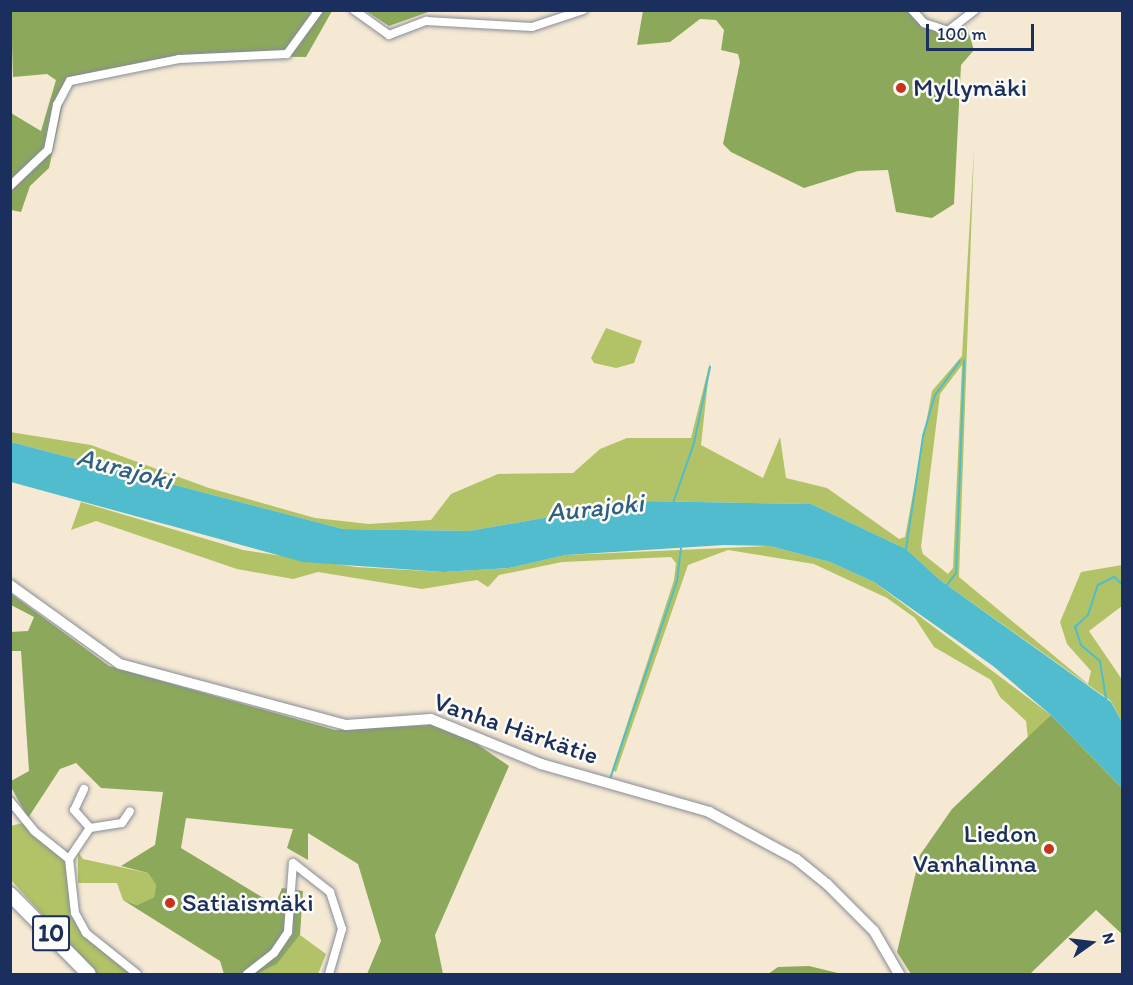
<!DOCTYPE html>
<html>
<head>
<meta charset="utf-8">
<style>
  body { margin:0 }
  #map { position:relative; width:1133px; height:985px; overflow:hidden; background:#f5e9d3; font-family:Itim,sans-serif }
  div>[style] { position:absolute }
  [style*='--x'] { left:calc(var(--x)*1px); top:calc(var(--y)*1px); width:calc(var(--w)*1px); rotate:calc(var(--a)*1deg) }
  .green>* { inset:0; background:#b1c366 }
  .forest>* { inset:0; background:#8ca95b }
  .water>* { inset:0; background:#51bccd }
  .stream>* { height:2px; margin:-1px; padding:0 1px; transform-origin:1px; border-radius:1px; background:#51bccd }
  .roads { filter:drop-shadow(0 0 2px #888c98) drop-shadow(0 0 2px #888c98) }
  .minor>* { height:8px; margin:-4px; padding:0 4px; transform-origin:4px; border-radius:4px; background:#fff }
  .tertiary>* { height:10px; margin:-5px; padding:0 5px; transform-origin:5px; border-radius:5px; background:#fff }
  .trunk>* { height:14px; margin:-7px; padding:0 7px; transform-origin:7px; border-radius:7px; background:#fff }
  .dots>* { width:16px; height:16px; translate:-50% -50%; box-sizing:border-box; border:3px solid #fdfcf7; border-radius:50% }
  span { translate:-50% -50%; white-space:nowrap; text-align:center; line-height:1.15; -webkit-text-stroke:5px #fdfcf7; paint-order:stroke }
  .shield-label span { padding:2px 4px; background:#fdfcf7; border:2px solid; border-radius:4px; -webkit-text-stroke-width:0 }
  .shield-label { font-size:24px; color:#1b2f5e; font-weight:700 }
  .poi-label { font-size:26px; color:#1b2f5e }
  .left { translate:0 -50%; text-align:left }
  .right { translate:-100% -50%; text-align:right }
  .street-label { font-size:26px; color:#1b2f5e }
  .water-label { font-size:27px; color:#2e6085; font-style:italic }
  .frame { position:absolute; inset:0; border:12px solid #1b2f5e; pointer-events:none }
  .north { position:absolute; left:1061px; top:913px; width:60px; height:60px; -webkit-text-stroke:4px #fdfcf7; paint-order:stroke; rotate:76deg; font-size:16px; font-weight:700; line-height:24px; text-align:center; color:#1b2f5e }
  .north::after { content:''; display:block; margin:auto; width:21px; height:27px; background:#1b2f5e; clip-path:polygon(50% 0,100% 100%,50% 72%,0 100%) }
  .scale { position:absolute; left:926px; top:24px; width:108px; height:27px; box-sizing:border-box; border:3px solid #1b2f5e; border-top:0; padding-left:8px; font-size:18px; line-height:21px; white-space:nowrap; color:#1b2f5e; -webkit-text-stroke:4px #fdfcf7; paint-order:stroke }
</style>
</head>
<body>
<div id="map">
  <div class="green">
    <div style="clip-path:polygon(evenodd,974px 149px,959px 577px,1088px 684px,1091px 671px,1067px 644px,1060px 622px,1081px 572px,1122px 565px,1122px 606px,1089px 631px,1121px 678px,1122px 722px,1111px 701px,940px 580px,906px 549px,811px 504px,641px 501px,469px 531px,343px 529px,11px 442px,10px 432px,91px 445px,209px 488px,315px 518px,369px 524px,431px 520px,451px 494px,498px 474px,573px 473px,600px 449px,627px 438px,691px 438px,710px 362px,701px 445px,763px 478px,780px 437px,786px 478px,827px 488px,899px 539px,905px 537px,932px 391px,962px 356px,974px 149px,962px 365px,953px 568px,948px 574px,923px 554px,921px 547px,940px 394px,962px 365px)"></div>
    <div style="clip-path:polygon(606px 328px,642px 341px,634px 363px,616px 368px,594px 363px,591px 358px)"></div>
    <div style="clip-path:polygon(81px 502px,243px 550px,356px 567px,443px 572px,509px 568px,566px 555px,770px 546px,830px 562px,874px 582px,1051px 715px,1028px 739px,1026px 721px,1000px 697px,991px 680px,934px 647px,915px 618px,887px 598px,814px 564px,728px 550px,688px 565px,616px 772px,612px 770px,674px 580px,676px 563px,671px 557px,562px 562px,499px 575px,488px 587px,477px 580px,422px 589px,318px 572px,293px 579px,237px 569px,96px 521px,71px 530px)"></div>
    <div style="clip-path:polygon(22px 823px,66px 860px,72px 914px,83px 935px,131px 974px,96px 974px,11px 880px,11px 826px)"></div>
    <div style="clip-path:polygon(78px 852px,83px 859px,148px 873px,156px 885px,154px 897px,137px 905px,123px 900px,117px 883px,78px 883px)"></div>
    <div style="clip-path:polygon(300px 935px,326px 954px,318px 974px,257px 974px,277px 964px)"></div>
  </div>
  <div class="forest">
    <div style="clip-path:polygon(906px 10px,939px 34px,967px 27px,974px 50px,961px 65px,954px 204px,932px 218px,896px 212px,888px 170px,858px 171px,804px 188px,731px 152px,723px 144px,740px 62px,738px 54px,721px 50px,724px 30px,716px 20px,700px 19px,670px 42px,637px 45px,643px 11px)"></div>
    <div style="clip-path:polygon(11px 11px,332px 11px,306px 57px,178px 55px,68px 79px,49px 168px,30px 186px,21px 212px,11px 210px,11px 113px,41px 131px,56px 80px,47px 74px,13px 77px)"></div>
    <div style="clip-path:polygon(366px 11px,431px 11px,389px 26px)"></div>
    <div style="clip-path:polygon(10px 593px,109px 666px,335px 730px,431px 725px,474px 742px,509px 766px,435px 935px,443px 974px,367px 974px,381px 941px,358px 864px,308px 833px,308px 860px,287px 848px,293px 829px,186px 818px,181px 848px,275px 905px,282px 888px,303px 891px,300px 935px,277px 964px,257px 974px,224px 974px,220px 961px,123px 900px,137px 905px,154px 897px,156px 885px,148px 873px,121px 866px,155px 845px,163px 792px,101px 788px,76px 763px,60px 769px,28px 818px,11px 787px,11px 781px,29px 771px,21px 651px,11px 651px,10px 632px,28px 631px,34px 617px,11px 605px)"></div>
    <div style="clip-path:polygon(1051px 715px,1122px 788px,1122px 934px,1096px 910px,1030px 974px,911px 974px,897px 952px,920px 855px,952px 809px)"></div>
    <div style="clip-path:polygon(809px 966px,842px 974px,768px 974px,778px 967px)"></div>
  </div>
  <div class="water">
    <div style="clip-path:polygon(11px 442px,343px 529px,469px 531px,641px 501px,811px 504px,906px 549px,940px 580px,1111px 702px,1122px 722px,1122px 788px,1051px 715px,993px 666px,874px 582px,830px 562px,770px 546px,724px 545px,566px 555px,509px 568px,443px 572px,303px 562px,11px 482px)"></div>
  </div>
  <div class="stream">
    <div style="--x:673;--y:503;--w:64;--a:-70.7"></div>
    <div style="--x:694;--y:443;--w:78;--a:-78.1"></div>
    <div style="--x:906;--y:549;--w:114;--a:-81.4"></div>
    <div style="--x:923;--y:436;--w:43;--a:-73.7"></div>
    <div style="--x:935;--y:395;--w:42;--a:-53.7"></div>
    <div style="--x:947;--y:585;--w:15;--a:-53"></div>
    <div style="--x:956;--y:573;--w:213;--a:-87.8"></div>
    <div style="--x:1106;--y:699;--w:38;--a:-99"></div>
    <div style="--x:1100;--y:661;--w:25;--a:-140"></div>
    <div style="--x:1081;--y:645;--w:19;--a:-108"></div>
    <div style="--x:1075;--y:627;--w:18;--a:-43"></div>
    <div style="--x:1088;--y:615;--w:32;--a:-72"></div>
    <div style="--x:1098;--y:585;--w:18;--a:-27"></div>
    <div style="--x:1114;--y:577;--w:11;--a:41"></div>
    <div style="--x:610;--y:779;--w:209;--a:-71.3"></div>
    <div style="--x:677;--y:581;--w:33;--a:-83"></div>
  </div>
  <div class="roads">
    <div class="minor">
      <div style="--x:354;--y:10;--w:43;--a:35.5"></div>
      <div style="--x:389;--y:35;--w:40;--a:-21"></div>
      <div style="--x:426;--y:21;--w:106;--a:3.2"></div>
      <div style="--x:532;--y:27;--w:54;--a:-18.4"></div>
      <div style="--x:912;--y:10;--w:18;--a:47"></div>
      <div style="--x:924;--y:23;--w:25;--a:18"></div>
      <div style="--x:948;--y:31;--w:34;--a:-38"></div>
      <div style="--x:10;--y:186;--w:52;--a:-43.5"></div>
      <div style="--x:48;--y:150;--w:46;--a:-78.7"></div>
      <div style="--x:57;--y:105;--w:27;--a:-62"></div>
      <div style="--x:70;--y:81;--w:111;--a:-11.4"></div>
      <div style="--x:179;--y:59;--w:108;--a:-2.7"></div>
      <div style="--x:287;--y:54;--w:54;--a:-54"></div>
      <div style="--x:84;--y:789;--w:23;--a:115"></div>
      <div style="--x:74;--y:810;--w:24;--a:48"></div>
      <div style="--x:90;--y:828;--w:32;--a:-9"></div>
      <div style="--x:122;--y:823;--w:14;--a:-56"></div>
      <div style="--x:10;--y:801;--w:38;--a:51"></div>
      <div style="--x:34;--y:831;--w:45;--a:38.7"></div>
      <div style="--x:69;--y:859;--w:54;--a:83.7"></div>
      <div style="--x:75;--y:913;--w:23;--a:61"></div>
      <div style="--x:86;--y:933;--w:65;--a:38.8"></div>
      <div style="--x:69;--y:859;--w:37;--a:-56"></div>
      <div style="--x:247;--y:974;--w:34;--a:-38"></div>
      <div style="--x:274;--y:953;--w:25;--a:-56"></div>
      <div style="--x:288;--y:932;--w:69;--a:-85.9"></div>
      <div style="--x:293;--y:863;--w:47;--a:38.1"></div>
      <div style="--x:330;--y:892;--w:39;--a:72"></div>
      <div style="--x:342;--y:929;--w:47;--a:106.1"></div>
    </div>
    <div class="tertiary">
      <div style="--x:10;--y:585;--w:135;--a:35.7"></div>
      <div style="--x:120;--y:664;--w:234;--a:15.1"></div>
      <div style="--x:346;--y:725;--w:85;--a:-4"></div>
      <div style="--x:431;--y:719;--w:119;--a:22.2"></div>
      <div style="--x:541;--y:764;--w:175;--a:15.9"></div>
      <div style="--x:709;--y:812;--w:99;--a:28.4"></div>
      <div style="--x:796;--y:859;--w:40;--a:39"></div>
      <div style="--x:827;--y:884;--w:66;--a:45"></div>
      <div style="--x:874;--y:931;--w:50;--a:59.8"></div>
    </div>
    <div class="trunk">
      <div style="--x:10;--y:894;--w:112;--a:45.4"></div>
    </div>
  </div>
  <div class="dots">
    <div style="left:901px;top:88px;background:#c8321e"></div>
    <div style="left:1049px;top:849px;background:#c8321e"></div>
    <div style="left:170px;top:903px;background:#c8321e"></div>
  </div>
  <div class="shield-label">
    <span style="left:51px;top:933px">10</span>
  </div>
  <div class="poi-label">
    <span class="left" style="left:913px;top:88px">Myllymäki</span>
    <span class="right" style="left:1037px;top:849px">Liedon<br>Vanhalinna</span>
    <span class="left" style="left:182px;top:903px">Satiaismäki</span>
  </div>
  <div class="street-label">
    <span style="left:516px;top:729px;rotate:19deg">Vanha Härkätie</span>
  </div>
  <div class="water-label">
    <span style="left:125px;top:468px;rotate:15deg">Aurajoki</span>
    <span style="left:595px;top:507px;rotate:-6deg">Aurajoki</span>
  </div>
  <div class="frame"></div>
  <div class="north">N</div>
  <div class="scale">100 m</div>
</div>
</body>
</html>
